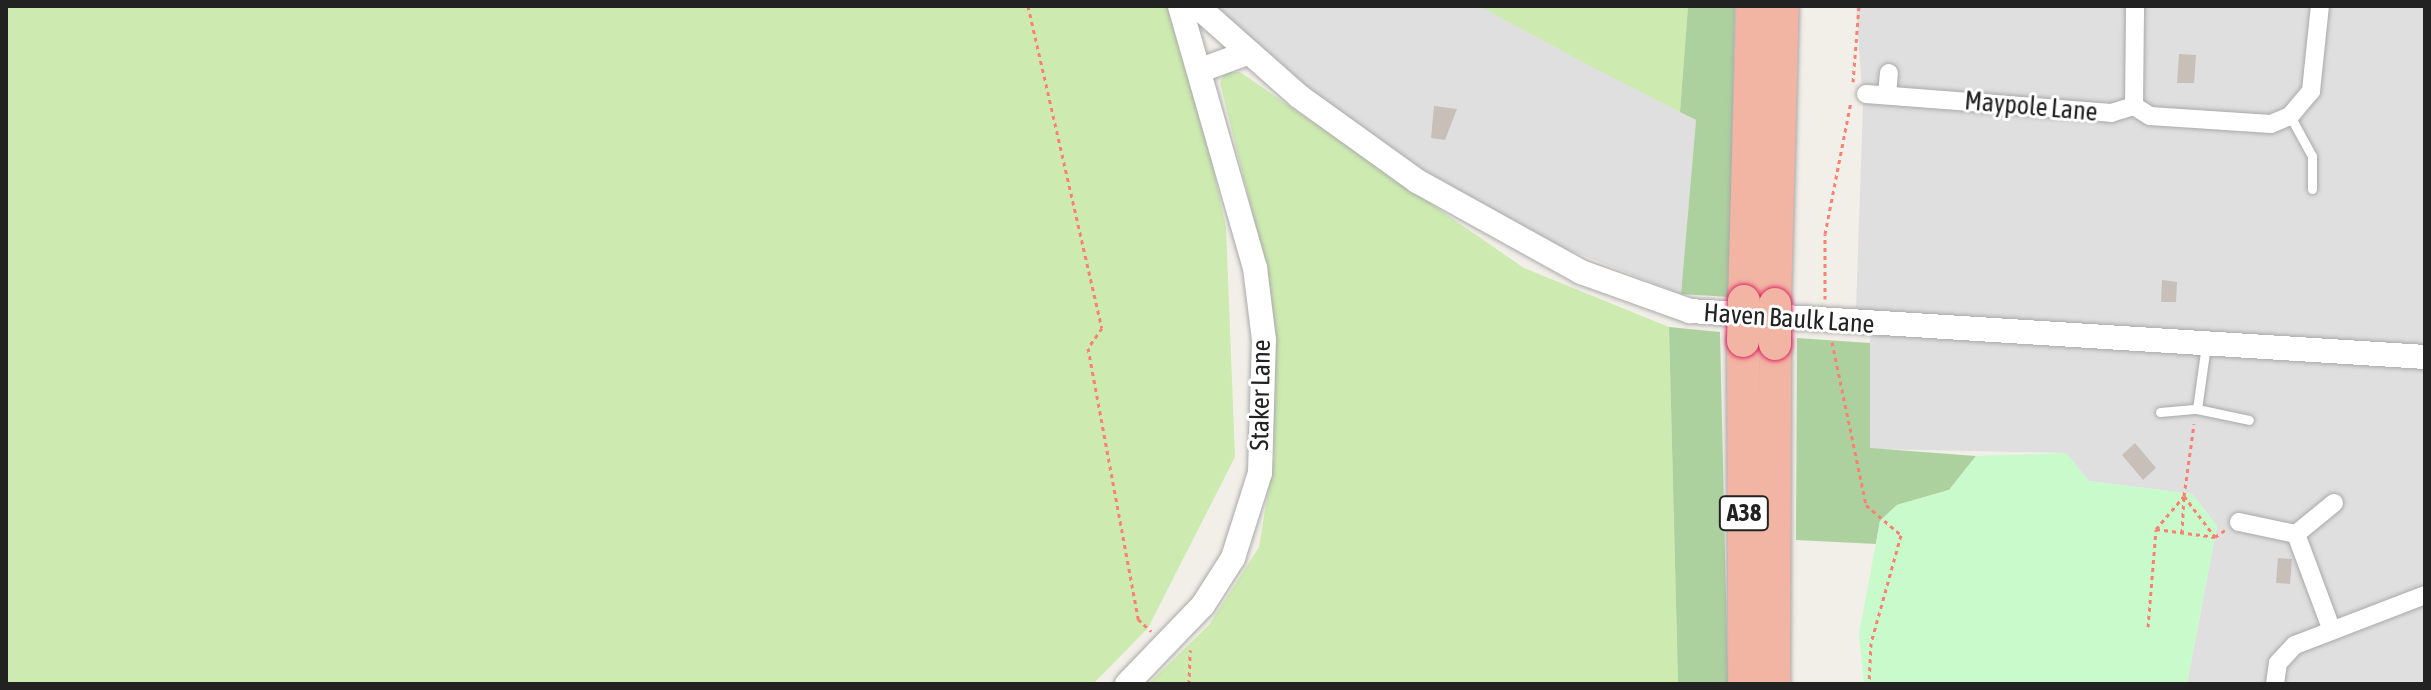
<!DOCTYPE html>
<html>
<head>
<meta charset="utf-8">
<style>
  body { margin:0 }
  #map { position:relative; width:2431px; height:690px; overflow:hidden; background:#f2efe9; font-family:"Asap Condensed",sans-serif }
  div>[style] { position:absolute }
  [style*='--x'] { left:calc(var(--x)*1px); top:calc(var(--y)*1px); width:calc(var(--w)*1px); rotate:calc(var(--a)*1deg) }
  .residential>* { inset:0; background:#e0dfdf }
  .grass>* { inset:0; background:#cdebb0 }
  .forest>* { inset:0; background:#add19e }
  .park>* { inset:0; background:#c8facc }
  .building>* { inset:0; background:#c7bfb8 }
  .path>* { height:3px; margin-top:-1.5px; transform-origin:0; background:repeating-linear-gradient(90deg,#fa8072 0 4px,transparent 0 8px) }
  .roads { filter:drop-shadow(0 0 2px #a9a9a9) drop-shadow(0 0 2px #a9a9a9) }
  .service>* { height:9px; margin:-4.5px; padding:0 4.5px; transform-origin:4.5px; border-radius:4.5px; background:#fff }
  .minor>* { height:18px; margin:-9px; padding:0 9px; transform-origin:9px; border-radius:9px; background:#fff }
  .tertiary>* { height:24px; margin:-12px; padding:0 12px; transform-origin:12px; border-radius:12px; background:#fff }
  .trunk>* { height:32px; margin:-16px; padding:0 16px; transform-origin:16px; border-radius:16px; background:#f2b4a3 }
  .bridges { filter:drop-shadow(0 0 2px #dc2a67) drop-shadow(0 0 2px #dc2a67) }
  .trunk-bridge>* { height:32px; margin:-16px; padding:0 16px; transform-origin:16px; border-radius:16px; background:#f2b4a3 }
  span { translate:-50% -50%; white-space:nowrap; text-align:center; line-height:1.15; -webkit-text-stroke:6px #fff; paint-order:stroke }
  .shield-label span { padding:2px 6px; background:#fff; border:2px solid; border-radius:6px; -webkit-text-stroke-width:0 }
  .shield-label { font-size:24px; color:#222; font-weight:700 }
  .street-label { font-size:26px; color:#222 }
  .frame { position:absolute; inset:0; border:8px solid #222; pointer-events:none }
</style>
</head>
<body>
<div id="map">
  <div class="residential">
    <div style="clip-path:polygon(1209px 6px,1479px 6px,1696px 120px,1681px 294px,1554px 244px,1369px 139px)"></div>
    <div style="clip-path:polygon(1856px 6px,2425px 6px,2425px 684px,2187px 684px,2217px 526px,2192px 494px,2089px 481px,2066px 453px,1870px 449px,1870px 312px,1856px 309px,1863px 104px)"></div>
  </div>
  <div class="grass">
    <div style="clip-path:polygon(6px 6px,1167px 6px,1193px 76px,1226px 227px,1235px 457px,1148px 628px,1093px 684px,6px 684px)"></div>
    <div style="clip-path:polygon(1479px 6px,1688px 6px,1680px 112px,1588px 65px)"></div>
    <div style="clip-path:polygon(1225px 72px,1240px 72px,1524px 268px,1669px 327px,1678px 684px,1148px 684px,1209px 625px,1259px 547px,1274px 456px,1269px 279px,1220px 83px)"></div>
  </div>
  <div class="forest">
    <div style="clip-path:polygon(1688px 6px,1735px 6px,1729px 297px,1681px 294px,1696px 120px,1680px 112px)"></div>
    <div style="clip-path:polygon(1669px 327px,1720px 332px,1728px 684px,1678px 684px)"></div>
    <div style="clip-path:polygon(1797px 338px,1870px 343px,1870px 448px,1976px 456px,1949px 490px,1897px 505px,1880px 521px,1876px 544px,1796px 540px)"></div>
  </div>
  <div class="park">
    <div style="clip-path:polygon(2066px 453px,2089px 481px,2192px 494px,2217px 526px,2187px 684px,1864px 684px,1859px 634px,1880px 521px,1897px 505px,1949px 490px,1976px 456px)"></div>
  </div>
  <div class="building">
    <div style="clip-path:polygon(2179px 54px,2196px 55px,2194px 83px,2177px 83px)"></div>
    <div style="clip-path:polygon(1434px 106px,1457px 109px,1445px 140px,1431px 138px)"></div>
    <div style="clip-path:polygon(2162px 280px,2177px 282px,2176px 302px,2161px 302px)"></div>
    <div style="clip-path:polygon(2135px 443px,2156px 468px,2143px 480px,2122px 455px)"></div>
    <div style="clip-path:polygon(2278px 558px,2292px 559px,2290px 584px,2276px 583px)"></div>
  </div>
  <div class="path">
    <div style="--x:1028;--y:6;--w:330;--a:77.1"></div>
    <div style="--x:1102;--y:328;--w:24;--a:125"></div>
    <div style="--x:1088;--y:348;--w:276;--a:79.5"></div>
    <div style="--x:1138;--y:619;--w:18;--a:43"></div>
    <div style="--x:1853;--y:82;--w:76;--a:-85.5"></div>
    <div style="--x:1825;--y:299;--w:65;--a:-90"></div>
    <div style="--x:1825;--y:234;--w:136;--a:-78.9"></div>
    <div style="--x:1832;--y:342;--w:167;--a:78.2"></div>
    <div style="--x:1866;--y:505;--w:46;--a:40.6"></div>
    <div style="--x:1901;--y:535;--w:112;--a:105.5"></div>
    <div style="--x:1871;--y:643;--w:41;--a:92.8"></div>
    <div style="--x:2156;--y:529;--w:43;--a:-49.7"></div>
    <div style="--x:2184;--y:496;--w:73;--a:-82.1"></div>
    <div style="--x:2182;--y:533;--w:37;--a:-87"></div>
    <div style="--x:2184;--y:496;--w:51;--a:52.9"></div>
    <div style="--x:2148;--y:627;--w:98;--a:-85.3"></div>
    <div style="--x:2156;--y:529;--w:60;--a:7.7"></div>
    <div style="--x:2215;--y:537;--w:12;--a:-35"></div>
    <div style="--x:1189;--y:684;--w:34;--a:-88"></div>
  </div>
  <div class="roads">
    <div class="service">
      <div style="--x:2290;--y:116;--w:46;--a:61.2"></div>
      <div style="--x:2312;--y:156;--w:33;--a:90"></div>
      <div style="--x:2197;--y:409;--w:65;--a:-82"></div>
      <div style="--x:2160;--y:412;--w:37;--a:-5"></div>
      <div style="--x:2197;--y:409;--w:53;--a:11.9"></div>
    </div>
    <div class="minor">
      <div style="--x:1866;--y:94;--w:246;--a:4.4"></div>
      <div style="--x:2111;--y:113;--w:24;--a:-17"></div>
      <div style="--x:1887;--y:95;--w:22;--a:-85"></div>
      <div style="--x:2134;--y:106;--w:19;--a:32"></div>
      <div style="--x:2150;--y:116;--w:121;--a:3.8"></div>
      <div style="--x:2271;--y:124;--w:21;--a:-23"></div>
      <div style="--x:2290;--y:116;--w:33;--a:-50"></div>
      <div style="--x:2311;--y:91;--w:85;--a:-84"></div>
      <div style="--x:2134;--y:106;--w:100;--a:-89.4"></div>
      <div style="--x:2239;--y:522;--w:58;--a:11.9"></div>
      <div style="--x:2296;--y:534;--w:100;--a:69.6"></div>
      <div style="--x:2296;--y:534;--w:49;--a:-39.2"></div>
      <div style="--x:2275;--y:684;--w:21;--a:-82"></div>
      <div style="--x:2278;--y:663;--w:25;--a:-47"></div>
      <div style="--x:2295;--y:645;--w:139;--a:-21"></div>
    </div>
    <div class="tertiary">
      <div style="--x:1197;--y:6;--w:137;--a:41.5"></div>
      <div style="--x:1300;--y:97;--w:144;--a:35.7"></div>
      <div style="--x:1417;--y:181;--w:188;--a:29"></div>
      <div style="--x:1581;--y:272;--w:116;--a:19.7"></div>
      <div style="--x:1690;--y:311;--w:736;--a:3.58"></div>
      <div style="--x:1201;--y:70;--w:49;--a:-20.3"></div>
      <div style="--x:1127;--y:684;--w:110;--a:-46.1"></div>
      <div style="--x:1203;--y:605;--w:56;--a:-57.4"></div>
      <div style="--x:1233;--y:558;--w:89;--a:-72.4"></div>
      <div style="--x:1260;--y:473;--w:133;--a:-88.3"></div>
      <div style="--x:1264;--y:340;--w:73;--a:-97.1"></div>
      <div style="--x:1255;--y:268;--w:273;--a:-106"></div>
    </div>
    <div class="trunk">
      <div style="--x:1744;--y:301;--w:295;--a:-88.4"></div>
      <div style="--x:1775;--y:304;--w:298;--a:-88.5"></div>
      <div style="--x:1743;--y:341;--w:343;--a:89.8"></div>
      <div style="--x:1774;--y:684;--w:340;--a:-89.8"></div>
    </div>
  </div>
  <div class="bridges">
    <div class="trunk-bridge">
      <div style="--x:1775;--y:304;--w:40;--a:90"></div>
      <div style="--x:1743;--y:341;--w:40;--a:-88.6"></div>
    </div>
  </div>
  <div class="shield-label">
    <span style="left:1744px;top:513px">A38</span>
  </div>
  <div class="street-label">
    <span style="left:2031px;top:107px;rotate:5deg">Maypole Lane</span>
    <span style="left:1789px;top:319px;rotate:4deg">Haven Baulk Lane</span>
    <span style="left:1261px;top:395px;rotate:-89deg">Staker Lane</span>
  </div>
  <div class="frame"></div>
</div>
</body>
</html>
